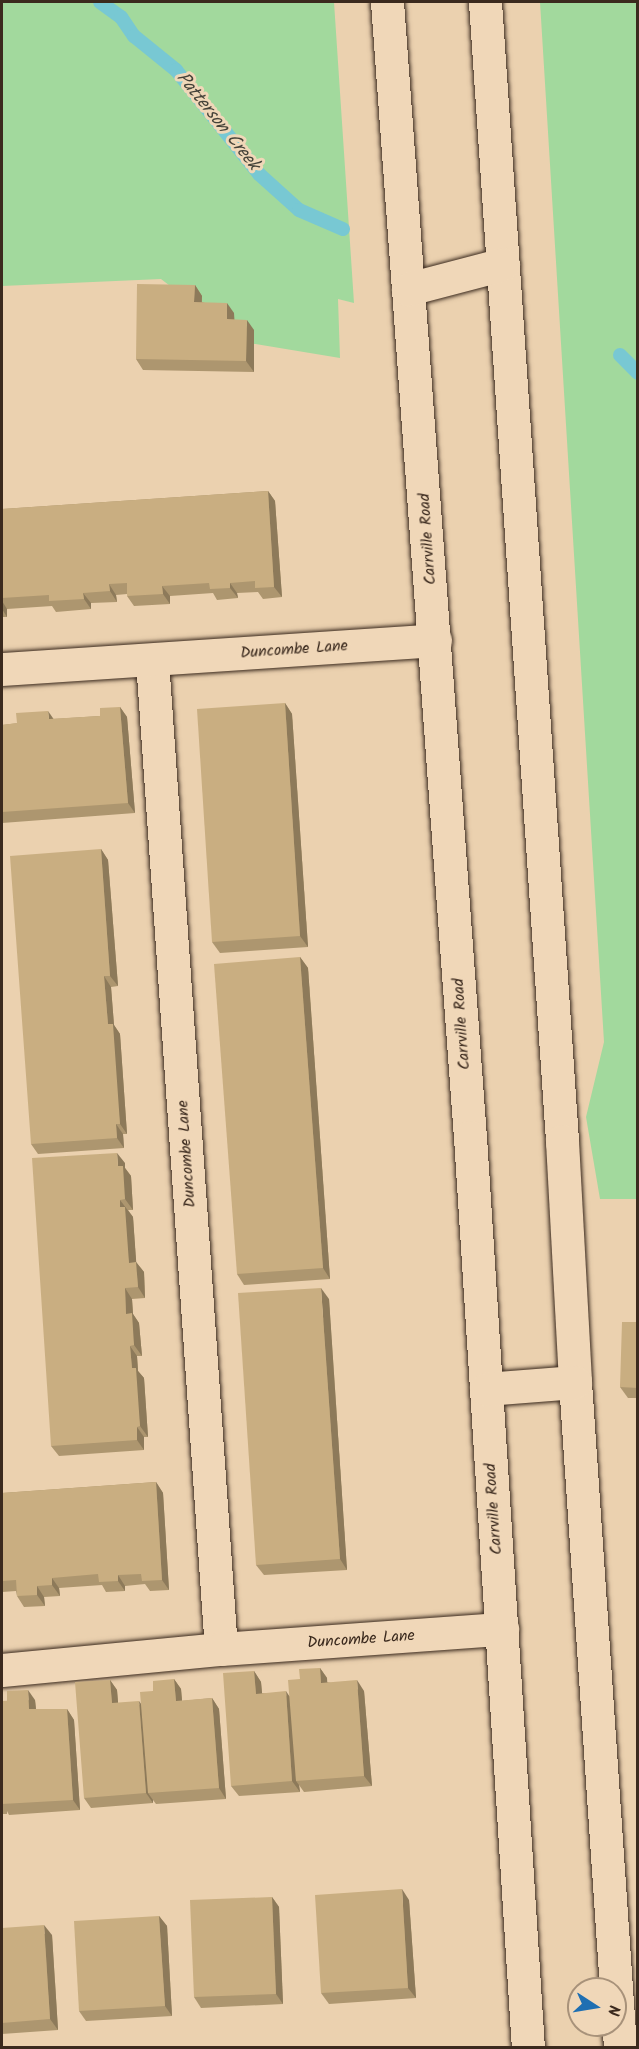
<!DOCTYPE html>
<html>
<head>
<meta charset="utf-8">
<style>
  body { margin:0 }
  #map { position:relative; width:639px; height:2049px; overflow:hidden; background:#ebd1af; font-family:Kalam,sans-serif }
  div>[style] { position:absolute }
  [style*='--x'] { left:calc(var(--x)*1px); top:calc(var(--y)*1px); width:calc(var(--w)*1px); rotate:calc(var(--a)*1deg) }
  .green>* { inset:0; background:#a2d99d }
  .stream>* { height:14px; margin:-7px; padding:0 7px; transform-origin:7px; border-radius:7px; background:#78c8d3 }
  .roads { filter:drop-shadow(0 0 2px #3b2a1e) drop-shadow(0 0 2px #3b2a1e) }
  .minor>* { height:33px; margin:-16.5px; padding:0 16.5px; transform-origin:16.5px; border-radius:16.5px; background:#f0d7b8 }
  .secondary>* { height:33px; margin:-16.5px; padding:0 16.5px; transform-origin:16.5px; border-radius:16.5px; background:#f0d7b8 }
  .wall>* { inset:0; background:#ad966f }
  .shaded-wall>* { inset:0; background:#8d7a5a }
  .building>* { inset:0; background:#c9ae81 }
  span { translate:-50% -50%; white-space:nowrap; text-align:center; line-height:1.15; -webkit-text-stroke:6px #f0d7b8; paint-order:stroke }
  .street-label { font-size:16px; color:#3b2a1e }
  .water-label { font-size:18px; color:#444239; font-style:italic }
  .frame { position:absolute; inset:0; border:3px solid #3b2a1e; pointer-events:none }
  .north { position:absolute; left:567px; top:1977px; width:60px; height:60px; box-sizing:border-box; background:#f0d7b8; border:2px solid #a8927a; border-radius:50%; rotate:102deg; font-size:16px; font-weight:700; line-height:24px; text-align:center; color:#3b2a1e }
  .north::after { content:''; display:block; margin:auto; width:21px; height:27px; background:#1f6fb2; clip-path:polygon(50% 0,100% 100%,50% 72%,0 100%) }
</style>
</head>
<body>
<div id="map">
  <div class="green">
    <div style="clip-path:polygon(2px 2px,334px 2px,354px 303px,338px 299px,340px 358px,243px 342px,161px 279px,2px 286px)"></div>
    <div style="clip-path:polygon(540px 2px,637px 2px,637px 1199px,600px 1199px,586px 1117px,604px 1042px)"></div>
  </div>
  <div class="stream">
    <div style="--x:100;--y:2;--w:26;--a:36"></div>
    <div style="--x:121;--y:17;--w:23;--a:56"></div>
    <div style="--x:134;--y:36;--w:54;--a:39"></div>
    <div style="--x:176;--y:70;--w:133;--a:51.4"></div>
    <div style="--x:259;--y:174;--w:54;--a:42"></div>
    <div style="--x:299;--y:210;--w:48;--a:23.4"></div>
    <div style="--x:620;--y:355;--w:25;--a:45"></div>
  </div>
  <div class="roads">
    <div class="minor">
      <div style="--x:152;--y:660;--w:991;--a:86.01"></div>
      <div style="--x:2;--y:669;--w:434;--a:-3.8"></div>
      <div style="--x:2;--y:1670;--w:220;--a:-5.5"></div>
      <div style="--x:221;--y:1649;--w:282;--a:-4.1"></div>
    </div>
    <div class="secondary">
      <div style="--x:387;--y:2;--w:1138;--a:85.82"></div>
      <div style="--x:470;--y:1137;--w:913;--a:86.36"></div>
      <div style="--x:485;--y:2;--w:1142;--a:86.13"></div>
      <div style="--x:562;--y:1141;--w:241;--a:86.9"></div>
      <div style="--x:575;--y:1382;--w:668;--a:86.13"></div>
      <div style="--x:408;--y:289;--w:98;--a:-14.7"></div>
      <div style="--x:486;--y:1389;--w:89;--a:-4.5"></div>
    </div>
  </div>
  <div class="wall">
    <div style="clip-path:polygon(195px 285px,202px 296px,202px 302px,234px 313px,234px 320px,254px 330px,254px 372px,143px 370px,136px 359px)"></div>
    <div style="clip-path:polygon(268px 491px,275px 501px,282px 597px,263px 599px,258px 592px,237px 593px,238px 598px,217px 600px,213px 593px,170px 596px,170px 604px,134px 606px,127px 596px,127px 594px,116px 595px,117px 602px,91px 603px,91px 609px,56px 612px,52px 606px,7px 609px,7px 617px,2px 617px,2px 509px)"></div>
    <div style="clip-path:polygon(285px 703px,292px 714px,308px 947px,220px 953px,212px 942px)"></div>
    <div style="clip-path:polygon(120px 707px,127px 717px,135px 813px,2px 823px,2px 725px,53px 719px,100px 716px)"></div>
    <div style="clip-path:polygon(101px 849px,108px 860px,118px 986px,111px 987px,114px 1025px,120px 1034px,127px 1134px,123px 1134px,124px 1148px,38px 1154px,31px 1144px)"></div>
    <div style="clip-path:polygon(300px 957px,308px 968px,330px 1279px,244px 1285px,237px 1274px)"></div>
    <div style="clip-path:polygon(125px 1163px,125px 1168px,131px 1176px,133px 1210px,128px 1210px,133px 1217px,136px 1262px,144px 1272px,145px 1298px,132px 1299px,133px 1314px,139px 1323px,142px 1356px,137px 1356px,138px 1371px,144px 1378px,148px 1437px,144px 1437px,144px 1450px,59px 1456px,51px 1446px)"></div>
    <div style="clip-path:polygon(329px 1299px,347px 1570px,264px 1575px,256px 1565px)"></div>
    <div style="clip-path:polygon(638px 1322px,638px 1398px,628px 1398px,620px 1387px)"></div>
    <div style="clip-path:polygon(156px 1482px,163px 1493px,169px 1590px,150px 1591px,145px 1584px,125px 1586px,125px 1591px,106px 1592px,102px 1585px,59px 1588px,60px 1596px,44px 1597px,45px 1606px,24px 1607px,17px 1596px,16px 1591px,2px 1592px,2px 1493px)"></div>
    <div style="clip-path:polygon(320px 1668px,327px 1678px,327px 1682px,364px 1691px,372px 1786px,304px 1792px,299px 1785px,300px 1792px,239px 1796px,231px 1786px,254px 1671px,261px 1682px,262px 1693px,290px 1696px,300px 1679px)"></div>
    <div style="clip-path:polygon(174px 1679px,181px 1689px,182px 1701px,212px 1698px,219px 1709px,226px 1799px,156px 1804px,153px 1800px,153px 1803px,91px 1808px,84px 1798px,110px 1680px,117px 1690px,118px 1703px,141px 1705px,153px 1691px)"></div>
    <div style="clip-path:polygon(35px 1700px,36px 1709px,67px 1709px,74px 1720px,80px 1810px,9px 1815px,7px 1811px,7px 1814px,2px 1814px,2px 1701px)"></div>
    <div style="clip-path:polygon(272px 1897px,279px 1907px,283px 2004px,201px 2008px,194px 1997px)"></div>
    <div style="clip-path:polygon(409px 1900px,416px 1998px,329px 2004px,321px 1993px)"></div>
    <div style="clip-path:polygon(159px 1916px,167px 1926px,172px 2016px,86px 2021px,79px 2011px)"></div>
    <div style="clip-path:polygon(2px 1928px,52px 1935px,58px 2030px,2px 2034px)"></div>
  </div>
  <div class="shaded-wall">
    <div style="clip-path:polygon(195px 285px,202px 296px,201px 313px,194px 302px)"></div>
    <div style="clip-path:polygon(227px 303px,234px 313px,235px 330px,227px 319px)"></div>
    <div style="clip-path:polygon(247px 320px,254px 330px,254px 372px,246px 361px)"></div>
    <div style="clip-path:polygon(268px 491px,275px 501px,282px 597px,274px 587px)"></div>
    <div style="clip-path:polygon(230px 583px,237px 593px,238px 598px,230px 588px)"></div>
    <div style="clip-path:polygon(109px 584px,116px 595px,117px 602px,110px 591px)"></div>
    <div style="clip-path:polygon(162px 586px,170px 596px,170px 604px,163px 594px)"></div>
    <div style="clip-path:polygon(83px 593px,91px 603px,91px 609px,84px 599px)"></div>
    <div style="clip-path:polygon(2px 601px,7px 609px,7px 617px,2px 609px)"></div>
    <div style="clip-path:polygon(285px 703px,292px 714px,308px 947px,300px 936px)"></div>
    <div style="clip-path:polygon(120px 707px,127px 717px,135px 813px,128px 803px)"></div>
    <div style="clip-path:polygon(48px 711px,55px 721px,49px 719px)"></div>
    <div style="clip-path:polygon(101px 849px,108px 860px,118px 986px,110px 976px)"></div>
    <div style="clip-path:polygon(300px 957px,308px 968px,330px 1279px,323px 1268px)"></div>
    <div style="clip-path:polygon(104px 976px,111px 987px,114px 1025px,120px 1034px,127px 1134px,120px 1124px,108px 1024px)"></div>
    <div style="clip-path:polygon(116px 1124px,123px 1134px,124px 1148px,117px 1138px)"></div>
    <div style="clip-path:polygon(117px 1153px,125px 1163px,125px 1168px,131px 1176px,133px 1210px,125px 1199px,118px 1166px)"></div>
    <div style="clip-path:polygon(120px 1200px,133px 1217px,137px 1273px,129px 1263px,120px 1207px)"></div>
    <div style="clip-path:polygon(136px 1262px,144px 1272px,145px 1298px,138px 1287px)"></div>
    <div style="clip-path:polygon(125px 1288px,132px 1299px,133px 1314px,139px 1323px,142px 1356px,134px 1345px,126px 1314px)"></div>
    <div style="clip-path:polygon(321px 1288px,329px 1299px,347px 1570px,340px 1559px)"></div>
    <div style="clip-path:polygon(130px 1346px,137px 1356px,138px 1371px,144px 1378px,148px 1437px,140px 1426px,132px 1368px)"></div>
    <div style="clip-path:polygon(137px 1427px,144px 1437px,144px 1450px,137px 1440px)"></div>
    <div style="clip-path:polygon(156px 1482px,163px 1493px,169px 1590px,162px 1580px)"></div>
    <div style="clip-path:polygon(118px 1575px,125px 1586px,125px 1591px,118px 1581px)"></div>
    <div style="clip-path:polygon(52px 1578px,59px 1588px,60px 1596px,52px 1585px)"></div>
    <div style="clip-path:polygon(37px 1586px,44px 1597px,45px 1606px,37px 1595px)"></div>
    <div style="clip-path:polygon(320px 1668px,327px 1678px,328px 1693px,321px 1683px)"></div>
    <div style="clip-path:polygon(254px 1671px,261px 1682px,263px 1704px,256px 1694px)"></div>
    <div style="clip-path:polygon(174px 1679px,181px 1689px,183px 1712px,176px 1701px)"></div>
    <div style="clip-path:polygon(110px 1680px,117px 1690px,119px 1714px,112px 1703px)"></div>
    <div style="clip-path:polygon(357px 1680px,364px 1691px,372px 1786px,364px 1776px)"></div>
    <div style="clip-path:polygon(28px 1690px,35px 1700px,37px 1719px,29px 1709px)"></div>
    <div style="clip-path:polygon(286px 1691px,293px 1702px,296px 1781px,299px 1785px,300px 1792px,292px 1781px)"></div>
    <div style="clip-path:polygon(212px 1698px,219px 1709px,226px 1799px,219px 1788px)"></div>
    <div style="clip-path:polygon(139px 1701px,147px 1712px,148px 1793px,153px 1800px,153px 1803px,146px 1793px)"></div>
    <div style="clip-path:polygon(67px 1709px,74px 1720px,80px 1810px,73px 1800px)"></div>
    <div style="clip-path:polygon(402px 1889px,409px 1900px,416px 1998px,408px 1988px)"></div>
    <div style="clip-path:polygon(272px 1897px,279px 1907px,283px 2004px,276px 1994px)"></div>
    <div style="clip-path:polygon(159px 1916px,167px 1926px,172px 2016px,165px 2006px)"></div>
    <div style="clip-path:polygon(44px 1925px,52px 1935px,58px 2030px,50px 2019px)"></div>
  </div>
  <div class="building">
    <div style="clip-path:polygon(137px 284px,195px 285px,194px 302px,227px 303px,227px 319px,247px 320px,246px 361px,136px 359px)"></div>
    <div style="clip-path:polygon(268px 491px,274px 587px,255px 588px,255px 581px,230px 583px,230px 588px,210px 589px,209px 583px,162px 586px,163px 594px,127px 596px,127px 583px,109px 584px,110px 591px,83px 593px,84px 599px,49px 601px,49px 595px,2px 598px,2px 509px)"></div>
    <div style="clip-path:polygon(285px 703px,300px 936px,212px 942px,197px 709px)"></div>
    <div style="clip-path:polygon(120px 707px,128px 803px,2px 812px,2px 725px,17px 723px,16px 713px,48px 711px,49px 719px,100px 716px,100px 708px)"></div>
    <div style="clip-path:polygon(101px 849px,110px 976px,104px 976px,108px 1024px,113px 1024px,120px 1124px,116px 1124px,117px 1138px,31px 1144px,10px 856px)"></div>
    <div style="clip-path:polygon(300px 957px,323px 1268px,237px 1274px,214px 964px)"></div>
    <div style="clip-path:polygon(117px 1153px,118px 1166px,123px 1166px,125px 1199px,120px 1200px,120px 1207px,125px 1207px,129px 1263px,136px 1262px,138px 1287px,125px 1288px,126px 1314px,132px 1313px,134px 1345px,130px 1346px,132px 1368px,136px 1368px,140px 1426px,137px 1427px,137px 1440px,51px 1446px,32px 1158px)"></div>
    <div style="clip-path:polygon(321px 1288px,340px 1559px,256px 1565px,238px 1293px)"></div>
    <div style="clip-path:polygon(622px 1322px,638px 1322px,638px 1388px,620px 1387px)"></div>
    <div style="clip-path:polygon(156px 1482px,162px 1580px,142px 1581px,141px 1574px,118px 1575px,118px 1581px,99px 1582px,98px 1574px,52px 1578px,52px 1585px,37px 1586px,37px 1595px,17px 1596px,16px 1580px,2px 1581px,2px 1493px)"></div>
    <div style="clip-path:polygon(320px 1668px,321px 1683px,357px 1680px,364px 1776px,296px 1781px,288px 1680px,300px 1679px,299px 1669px)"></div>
    <div style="clip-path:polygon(254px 1671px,256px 1694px,286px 1691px,292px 1781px,231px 1786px,223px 1673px)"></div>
    <div style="clip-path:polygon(174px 1679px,176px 1701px,212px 1698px,219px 1788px,148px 1793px,140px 1692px,153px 1691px,153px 1681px)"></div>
    <div style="clip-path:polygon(110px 1680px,112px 1703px,139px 1701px,146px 1793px,84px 1798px,75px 1682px)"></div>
    <div style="clip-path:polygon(28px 1690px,29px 1709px,67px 1709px,73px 1800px,2px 1804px,2px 1701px,7px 1701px,7px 1691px)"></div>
    <div style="clip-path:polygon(402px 1889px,408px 1988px,321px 1993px,315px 1895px)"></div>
    <div style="clip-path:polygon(272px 1897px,276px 1994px,194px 1997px,190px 1900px)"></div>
    <div style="clip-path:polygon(159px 1916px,165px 2006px,79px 2011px,74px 1921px)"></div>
    <div style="clip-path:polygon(44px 1925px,50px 2019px,2px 2023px,2px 1928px)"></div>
  </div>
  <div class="street-label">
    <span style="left:428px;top:539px;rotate:-94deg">Carrville Road</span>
    <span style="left:294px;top:650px;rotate:-4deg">Duncombe Lane</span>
    <span style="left:462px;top:1024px;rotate:-94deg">Carrville Road</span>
    <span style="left:187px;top:1154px;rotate:-94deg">Duncombe Lane</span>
    <span style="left:494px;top:1509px;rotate:-94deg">Carrville Road</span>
    <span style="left:361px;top:1640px;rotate:-4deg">Duncombe Lane</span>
  </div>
  <div class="water-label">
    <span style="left:217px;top:122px;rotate:51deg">Patterson Creek</span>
  </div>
  <div class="frame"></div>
  <div class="north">N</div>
</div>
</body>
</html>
